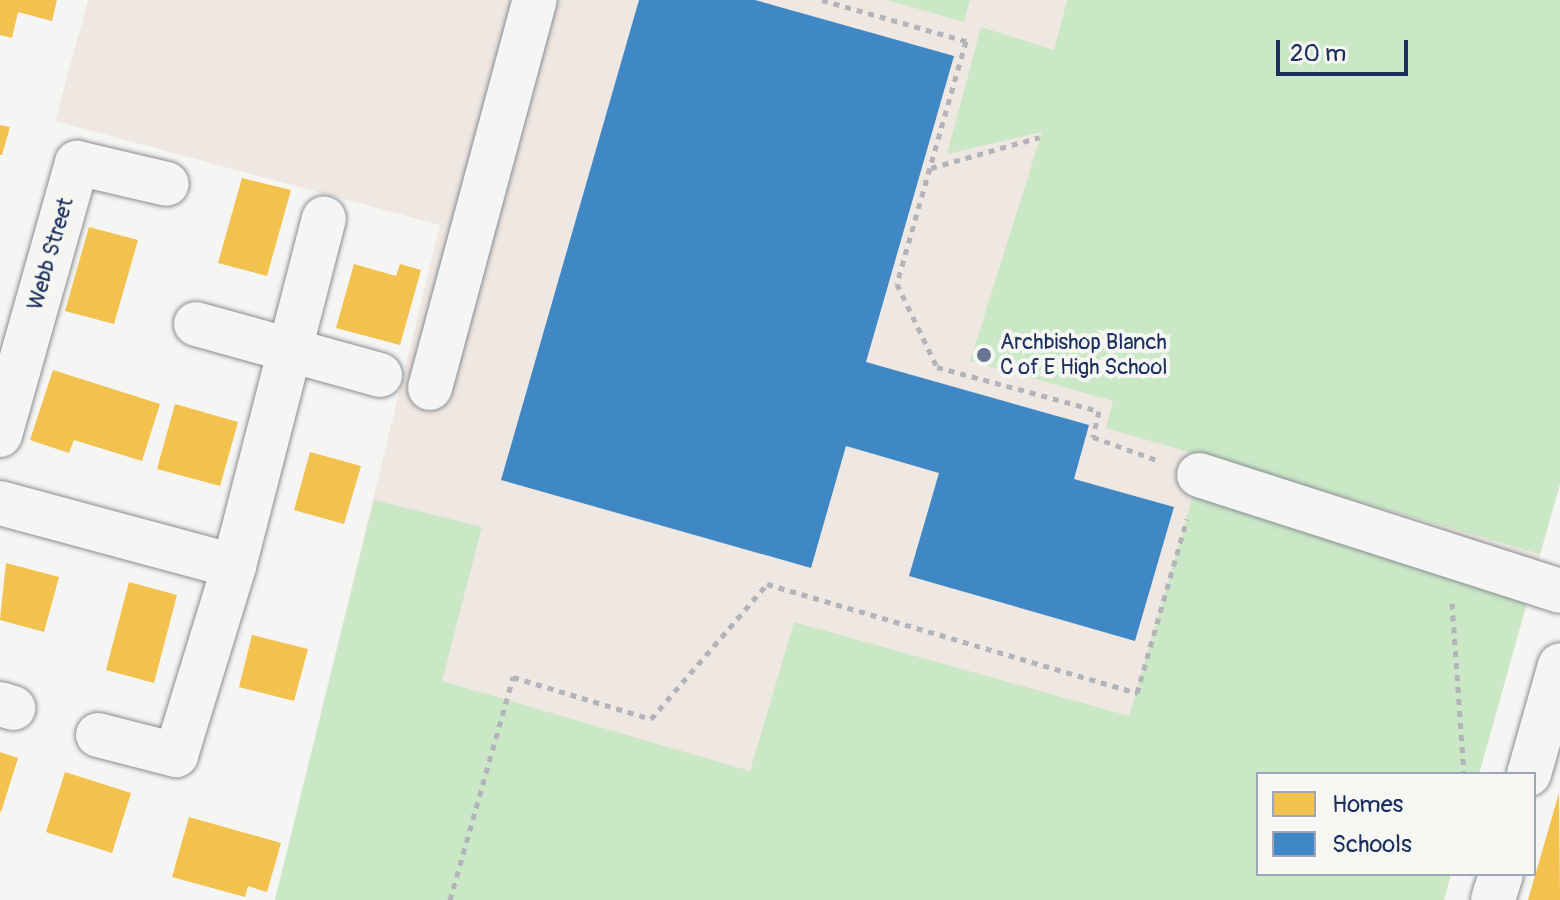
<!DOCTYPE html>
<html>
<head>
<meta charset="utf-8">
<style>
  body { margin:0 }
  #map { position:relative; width:1560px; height:900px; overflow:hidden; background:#f5f5f3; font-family:Pangolin,sans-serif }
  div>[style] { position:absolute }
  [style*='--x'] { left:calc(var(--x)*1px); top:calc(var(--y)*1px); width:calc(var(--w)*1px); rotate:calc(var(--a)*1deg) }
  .built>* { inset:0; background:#efe7e1 }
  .green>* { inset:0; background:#cae8c6 }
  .homes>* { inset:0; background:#f2c14e }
  .schools>* { inset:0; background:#3f88c5 }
  .path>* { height:5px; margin-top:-2.5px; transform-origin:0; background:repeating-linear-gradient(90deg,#b2b4b9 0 6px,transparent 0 12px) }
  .roads { filter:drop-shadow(0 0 2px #898d95) drop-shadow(0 0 2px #898d95) }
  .minor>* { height:44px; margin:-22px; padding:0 22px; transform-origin:22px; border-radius:22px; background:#f5f5f3 }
  .dots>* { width:22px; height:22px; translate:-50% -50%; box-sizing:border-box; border:4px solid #f6f6f2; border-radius:50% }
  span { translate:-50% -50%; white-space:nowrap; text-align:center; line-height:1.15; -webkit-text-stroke:8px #f6f6f2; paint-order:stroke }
  .street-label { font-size:22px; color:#1b2f5e }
  .poi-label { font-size:22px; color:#1b2f5e }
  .left { translate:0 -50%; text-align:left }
  .legend { position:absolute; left:1256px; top:772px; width:280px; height:104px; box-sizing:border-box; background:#f6f6f2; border:2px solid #9ea6b7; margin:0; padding:10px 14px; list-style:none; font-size:24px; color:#1b2f5e }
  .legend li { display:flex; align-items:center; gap:16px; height:40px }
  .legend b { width:40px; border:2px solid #9ea6b7 }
  .scale { position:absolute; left:1276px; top:40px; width:132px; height:36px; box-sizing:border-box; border:4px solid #1b2f5e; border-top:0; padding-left:10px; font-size:24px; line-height:28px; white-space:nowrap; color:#1b2f5e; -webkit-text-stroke:6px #f6f6f2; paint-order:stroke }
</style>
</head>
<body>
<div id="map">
  <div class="built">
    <div style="clip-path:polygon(88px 0,1560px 0,1560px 484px,1479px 774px,1258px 774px,1258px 874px,1451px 874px,1444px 900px,275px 900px,440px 225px,55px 121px)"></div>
  </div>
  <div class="green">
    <div style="clip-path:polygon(887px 0,970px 0,964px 22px)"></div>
    <div style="clip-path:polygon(1067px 0,1560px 0,1560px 484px,1540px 554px,1106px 428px,1113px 401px,970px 361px,1042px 132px,947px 154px,981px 27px,1054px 50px)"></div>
    <div style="clip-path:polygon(1199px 475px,1452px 580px,1528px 599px,1479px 774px,1258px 774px,1258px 874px,1451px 874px,1444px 900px,275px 900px,374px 500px,482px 527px,442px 681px,750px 771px,794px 622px,1129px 716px)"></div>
  </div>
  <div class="homes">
    <div style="clip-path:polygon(0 0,57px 0,52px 21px,18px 12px,12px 38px,0 35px)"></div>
    <div style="clip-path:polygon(0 125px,10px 127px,2px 155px,0 155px)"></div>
    <div style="clip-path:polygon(242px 178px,291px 190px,267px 276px,218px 263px)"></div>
    <div style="clip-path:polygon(89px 227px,138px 240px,114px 324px,65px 311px)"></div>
    <div style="clip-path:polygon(354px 264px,396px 276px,400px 264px,421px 270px,400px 345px,336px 328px)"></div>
    <div style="clip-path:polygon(53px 370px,160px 404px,142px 461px,74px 440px,69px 453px,30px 440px)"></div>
    <div style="clip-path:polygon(175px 404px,238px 422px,220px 486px,157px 469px)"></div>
    <div style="clip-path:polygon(310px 452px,361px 466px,344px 524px,294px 510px)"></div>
    <div style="clip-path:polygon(6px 563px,59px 577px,44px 632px,0 620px)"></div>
    <div style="clip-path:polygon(129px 582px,177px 595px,154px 683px,106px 670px)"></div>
    <div style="clip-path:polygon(252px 635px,308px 649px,294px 701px,239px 687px)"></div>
    <div style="clip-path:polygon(0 752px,18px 758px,1px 812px,0 812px)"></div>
    <div style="clip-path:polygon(65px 772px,131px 793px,112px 853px,46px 832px)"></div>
    <div style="clip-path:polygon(1559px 793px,1560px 900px,1528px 900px)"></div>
    <div style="clip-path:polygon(189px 817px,281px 843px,267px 892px,248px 886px,245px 897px,172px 877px)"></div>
  </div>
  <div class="schools">
    <div style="clip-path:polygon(639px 0,755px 0,954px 56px,866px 362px,1089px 425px,1074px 479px,1174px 507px,1135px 641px,909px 576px,939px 473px,846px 446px,811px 568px,501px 480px)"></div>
  </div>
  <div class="path">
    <div style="--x:822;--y:0;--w:150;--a:15.9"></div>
    <div style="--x:966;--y:41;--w:253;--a:105.9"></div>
    <div style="--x:897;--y:284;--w:92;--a:64.3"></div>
    <div style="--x:937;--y:367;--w:168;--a:15.2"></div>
    <div style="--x:1099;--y:411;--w:27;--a:103"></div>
    <div style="--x:1093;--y:437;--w:68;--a:19.8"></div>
    <div style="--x:931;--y:168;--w:113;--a:-15.9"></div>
    <div style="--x:1452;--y:603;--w:171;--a:86"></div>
    <div style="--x:450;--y:900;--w:232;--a:-74.2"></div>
    <div style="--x:513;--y:677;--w:144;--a:16.9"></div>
    <div style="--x:651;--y:719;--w:178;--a:-49.3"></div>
    <div style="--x:767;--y:584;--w:386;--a:16.4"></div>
    <div style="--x:1137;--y:693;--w:181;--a:-74"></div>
  </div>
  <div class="roads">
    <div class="minor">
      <div style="--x:196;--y:324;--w:191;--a:15.5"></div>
      <div style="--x:430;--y:388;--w:402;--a:-74.9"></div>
      <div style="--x:0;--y:435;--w:283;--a:-74.2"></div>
      <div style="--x:77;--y:163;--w:92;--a:13.1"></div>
      <div style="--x:1199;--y:475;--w:379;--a:17.8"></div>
      <div style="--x:0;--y:503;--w:242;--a:15.1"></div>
      <div style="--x:0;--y:704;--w:14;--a:17"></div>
      <div style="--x:98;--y:735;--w:81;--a:14.4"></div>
      <div style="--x:176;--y:755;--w:198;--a:-72.9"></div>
      <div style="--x:234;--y:566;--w:359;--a:-75.5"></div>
      <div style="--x:1529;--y:774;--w:113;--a:-74.1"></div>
      <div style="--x:1493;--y:900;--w:27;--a:-73"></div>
    </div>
  </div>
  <div class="dots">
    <div style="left:984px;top:355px;background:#677492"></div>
  </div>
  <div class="street-label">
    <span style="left:51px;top:254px;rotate:-74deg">Webb Street</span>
  </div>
  <div class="poi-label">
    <span class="left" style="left:1000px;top:355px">Archbishop Blanch<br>C of E High School</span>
  </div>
  <ul class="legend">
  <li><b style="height:22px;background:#f2c14e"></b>Homes</li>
  <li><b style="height:22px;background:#3f88c5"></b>Schools</li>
  </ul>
  <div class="scale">20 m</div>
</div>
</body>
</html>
